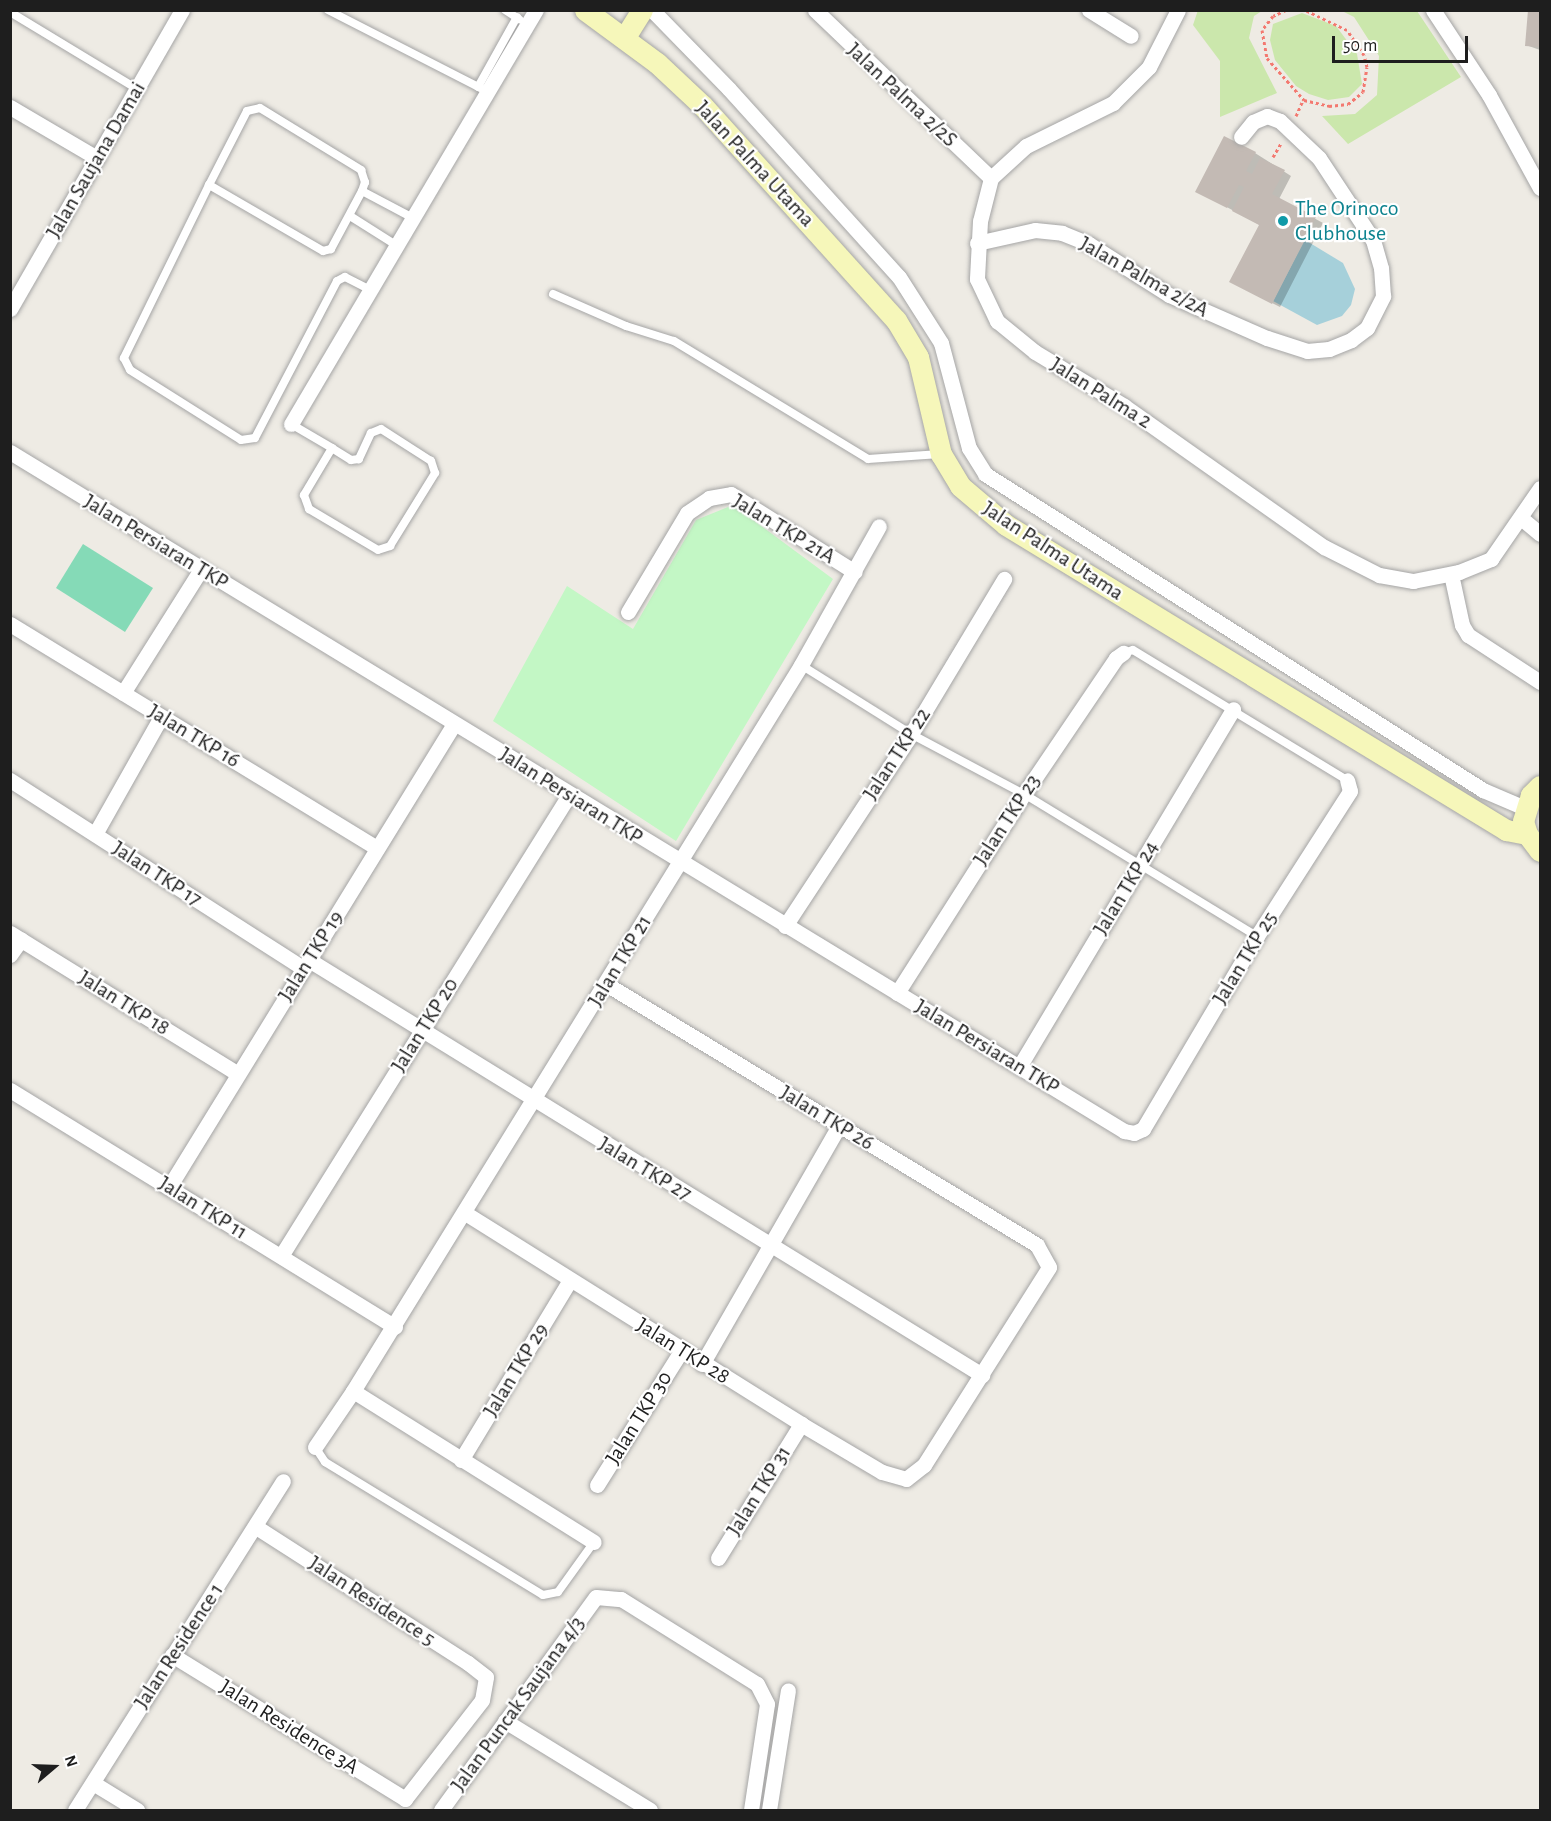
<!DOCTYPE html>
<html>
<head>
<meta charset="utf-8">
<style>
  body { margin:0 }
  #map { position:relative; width:1551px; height:1821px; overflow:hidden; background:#eeebe4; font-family:"Alegreya Sans",sans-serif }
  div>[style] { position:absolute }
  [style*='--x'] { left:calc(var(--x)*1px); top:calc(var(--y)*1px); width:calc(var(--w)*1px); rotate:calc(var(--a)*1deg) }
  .grass>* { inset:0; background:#cbe7ac }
  .park>* { inset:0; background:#c3f7c5 }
  .pitch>* { inset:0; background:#85dab7 }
  .water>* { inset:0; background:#a6d0da }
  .shadow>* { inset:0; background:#0003 }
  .building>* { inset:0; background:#c3bab4 }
  .path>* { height:3px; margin-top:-1.5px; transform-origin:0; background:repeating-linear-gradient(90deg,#f37970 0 3px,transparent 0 6px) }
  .roads { filter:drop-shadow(0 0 2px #a5a5a5) drop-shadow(0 0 2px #a5a5a5) }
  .lane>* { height:8px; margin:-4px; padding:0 4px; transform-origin:4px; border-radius:4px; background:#fff }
  .street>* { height:15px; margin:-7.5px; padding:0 7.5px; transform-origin:7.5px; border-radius:7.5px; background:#fff }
  .secondary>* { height:21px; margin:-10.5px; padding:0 10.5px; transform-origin:10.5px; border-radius:10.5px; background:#f6f7ba }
  .dots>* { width:16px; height:16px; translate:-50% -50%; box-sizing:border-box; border:3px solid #fff; border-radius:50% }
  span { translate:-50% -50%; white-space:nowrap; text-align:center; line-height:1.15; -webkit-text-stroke:4.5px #fff; paint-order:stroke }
  .street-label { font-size:22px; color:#1e1e1e }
  .culture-label { font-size:22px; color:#0d838f }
  .left { translate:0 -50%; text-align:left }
  .frame { position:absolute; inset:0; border:12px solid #1e1e1e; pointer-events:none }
  .north { position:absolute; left:24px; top:1737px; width:60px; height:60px; -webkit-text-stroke:4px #fff; paint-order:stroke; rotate:71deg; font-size:16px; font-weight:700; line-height:24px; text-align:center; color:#1e1e1e }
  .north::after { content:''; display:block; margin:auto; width:21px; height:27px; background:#1e1e1e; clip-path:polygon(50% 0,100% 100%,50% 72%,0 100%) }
  .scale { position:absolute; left:1332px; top:36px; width:136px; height:27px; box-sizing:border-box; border:3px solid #1e1e1e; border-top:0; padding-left:8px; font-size:18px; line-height:21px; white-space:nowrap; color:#1e1e1e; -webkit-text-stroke:4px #fff; paint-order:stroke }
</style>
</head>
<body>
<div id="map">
  <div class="grass">
    <div style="clip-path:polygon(1198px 10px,1262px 11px,1254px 16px,1249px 38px,1277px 93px,1220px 117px,1220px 61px,1193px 25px)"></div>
    <div style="clip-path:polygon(1342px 11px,1417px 11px,1461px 77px,1348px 144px,1322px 116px,1355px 114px,1377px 95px,1379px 56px,1354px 17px)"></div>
    <div style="clip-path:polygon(1302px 13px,1336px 26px,1357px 54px,1362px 84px,1349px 97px,1328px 100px,1309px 94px,1296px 86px,1275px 60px,1270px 40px,1273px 24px)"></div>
  </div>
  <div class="park">
    <div style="clip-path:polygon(733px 505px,833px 579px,676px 841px,493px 721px,567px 586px,633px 629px,696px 520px)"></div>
  </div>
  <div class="pitch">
    <div style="clip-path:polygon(83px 544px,153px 588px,125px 632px,56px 588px)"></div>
  </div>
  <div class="water">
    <div style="clip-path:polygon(1305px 240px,1343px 263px,1355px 289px,1351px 305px,1342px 316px,1317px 325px,1273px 301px)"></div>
  </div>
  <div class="shadow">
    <div style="clip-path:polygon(1530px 10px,1540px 10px,1540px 50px,1526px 45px)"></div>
    <div style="clip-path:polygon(1255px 153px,1291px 176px,1279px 199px,1323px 223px,1280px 307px,1231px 282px,1260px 225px,1197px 191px)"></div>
  </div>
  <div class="building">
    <div style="clip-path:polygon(1528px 10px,1540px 10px,1540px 47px,1525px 46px)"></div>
    <div style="clip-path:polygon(1224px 136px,1256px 152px,1246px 171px,1252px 174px,1260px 158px,1285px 170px,1272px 194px,1316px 217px,1272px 304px,1229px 282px,1259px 225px,1232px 211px,1244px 187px,1239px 185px,1227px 208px,1195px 192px)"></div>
  </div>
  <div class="path">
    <div style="--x:1286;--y:10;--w:14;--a:155"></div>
    <div style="--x:1273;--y:16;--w:18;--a:128"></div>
    <div style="--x:1262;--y:30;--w:28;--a:80"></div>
    <div style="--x:1267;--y:58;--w:56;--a:48.6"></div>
    <div style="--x:1304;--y:100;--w:26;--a:13"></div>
    <div style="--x:1329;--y:106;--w:19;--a:-6"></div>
    <div style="--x:1348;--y:104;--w:19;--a:-39"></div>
    <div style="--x:1363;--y:92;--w:25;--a:-81"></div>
    <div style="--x:1367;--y:67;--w:12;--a:-104"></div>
    <div style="--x:1364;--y:55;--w:30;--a:-124"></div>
    <div style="--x:1347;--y:30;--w:47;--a:-154.5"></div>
    <div style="--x:1296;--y:116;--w:17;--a:-66"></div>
    <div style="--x:1273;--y:157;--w:16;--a:-60"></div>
  </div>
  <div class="roads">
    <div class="lane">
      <div style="--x:328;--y:10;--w:180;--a:27.1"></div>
      <div style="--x:505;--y:10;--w:17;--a:33"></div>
      <div style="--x:10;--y:12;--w:149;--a:31.2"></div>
      <div style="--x:478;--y:87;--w:80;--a:-60.9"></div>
      <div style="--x:260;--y:108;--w:119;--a:31.5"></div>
      <div style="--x:361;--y:170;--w:13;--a:72"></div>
      <div style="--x:365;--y:182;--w:9;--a:108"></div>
      <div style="--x:362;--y:191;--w:66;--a:118.1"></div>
      <div style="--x:331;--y:249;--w:8;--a:166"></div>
      <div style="--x:323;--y:251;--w:132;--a:-149.9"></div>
      <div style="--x:209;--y:185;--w:83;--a:-62.8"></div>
      <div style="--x:247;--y:111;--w:13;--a:-13"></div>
      <div style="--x:209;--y:185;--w:193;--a:116.2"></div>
      <div style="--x:124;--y:358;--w:13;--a:63"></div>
      <div style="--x:130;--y:370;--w:131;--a:32.2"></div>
      <div style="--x:241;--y:440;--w:14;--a:-8"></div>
      <div style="--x:255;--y:438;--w:177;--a:-62.4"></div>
      <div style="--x:337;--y:281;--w:9;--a:-27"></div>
      <div style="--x:345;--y:277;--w:27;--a:27"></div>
      <div style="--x:362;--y:191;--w:58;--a:27.9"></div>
      <div style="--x:350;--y:216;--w:54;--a:32.2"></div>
      <div style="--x:553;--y:294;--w:80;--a:23.7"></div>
      <div style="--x:626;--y:326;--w:50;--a:17.4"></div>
      <div style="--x:674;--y:341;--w:227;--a:31.3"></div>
      <div style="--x:868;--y:459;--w:72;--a:-4"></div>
      <div style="--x:291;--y:424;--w:48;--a:30.3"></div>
      <div style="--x:332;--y:448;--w:55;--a:120.8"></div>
      <div style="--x:304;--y:495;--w:15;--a:70"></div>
      <div style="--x:309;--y:509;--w:80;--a:30.7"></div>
      <div style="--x:378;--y:550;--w:13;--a:-18"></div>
      <div style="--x:390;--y:546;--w:86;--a:-58.3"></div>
      <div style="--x:435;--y:473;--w:13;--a:-108"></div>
      <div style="--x:431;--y:461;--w:59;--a:-147.4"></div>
      <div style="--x:381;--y:429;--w:11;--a:158"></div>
      <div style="--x:371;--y:433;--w:29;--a:115"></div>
      <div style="--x:359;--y:459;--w:8;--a:173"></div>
      <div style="--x:351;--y:460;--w:22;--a:-148"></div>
      <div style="--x:1123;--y:653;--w:10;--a:-17"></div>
      <div style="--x:1133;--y:650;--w:250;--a:31.3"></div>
      <div style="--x:801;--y:665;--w:130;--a:32.1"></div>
      <div style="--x:911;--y:734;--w:128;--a:28"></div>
      <div style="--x:1024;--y:794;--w:273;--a:31.4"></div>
      <div style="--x:315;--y:1447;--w:18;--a:56"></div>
      <div style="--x:325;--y:1462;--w:255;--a:31.4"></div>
      <div style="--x:543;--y:1595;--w:15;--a:-11"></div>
      <div style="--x:558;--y:1592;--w:62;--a:-54.2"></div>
    </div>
    <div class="street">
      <div style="--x:652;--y:10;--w:110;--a:45.7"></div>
      <div style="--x:729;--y:89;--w:253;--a:47.9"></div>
      <div style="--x:899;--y:277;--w:78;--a:57.5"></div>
      <div style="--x:941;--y:343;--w:109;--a:75.1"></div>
      <div style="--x:969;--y:448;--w:31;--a:58"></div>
      <div style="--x:985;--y:474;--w:590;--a:32.4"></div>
      <div style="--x:1483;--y:790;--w:46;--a:23.2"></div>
      <div style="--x:815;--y:10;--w:243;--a:43.7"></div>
      <div style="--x:1089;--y:10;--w:49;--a:31.8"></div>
      <div style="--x:1178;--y:10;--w:64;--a:117"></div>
      <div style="--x:1149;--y:67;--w:51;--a:135"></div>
      <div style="--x:1113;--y:103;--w:97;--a:153.7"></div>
      <div style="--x:1026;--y:146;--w:47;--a:137.6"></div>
      <div style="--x:991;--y:178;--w:44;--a:104.3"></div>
      <div style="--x:980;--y:221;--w:58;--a:93"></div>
      <div style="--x:977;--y:279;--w:47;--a:64.5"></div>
      <div style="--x:997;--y:321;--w:49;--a:39.2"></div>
      <div style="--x:1035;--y:352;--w:104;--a:31.2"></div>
      <div style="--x:1124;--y:406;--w:245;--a:35.2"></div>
      <div style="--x:1324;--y:547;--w:62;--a:27"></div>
      <div style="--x:1379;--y:575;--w:35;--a:10"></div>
      <div style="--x:1413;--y:581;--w:47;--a:-11.1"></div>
      <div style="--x:1459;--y:572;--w:35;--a:-22"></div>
      <div style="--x:1491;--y:559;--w:86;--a:-55.4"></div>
      <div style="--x:1433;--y:10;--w:102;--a:56.6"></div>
      <div style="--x:1489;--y:95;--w:106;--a:61.3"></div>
      <div style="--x:10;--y:107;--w:101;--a:30.4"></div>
      <div style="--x:977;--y:243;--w:59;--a:-12.6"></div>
      <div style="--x:1035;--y:230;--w:27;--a:6"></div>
      <div style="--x:1062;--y:233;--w:29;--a:22"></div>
      <div style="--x:1089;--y:244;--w:95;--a:32.5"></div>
      <div style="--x:1169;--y:295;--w:107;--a:23.7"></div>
      <div style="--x:1267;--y:338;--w:42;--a:18"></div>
      <div style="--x:1307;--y:351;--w:22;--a:-5"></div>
      <div style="--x:1329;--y:349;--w:24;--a:-22"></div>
      <div style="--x:1351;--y:340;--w:20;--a:-37"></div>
      <div style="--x:1367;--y:328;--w:36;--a:-63"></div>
      <div style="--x:1383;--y:296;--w:28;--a:-94"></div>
      <div style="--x:1381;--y:268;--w:29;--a:-106"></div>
      <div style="--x:1373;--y:240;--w:98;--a:-123.4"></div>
      <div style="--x:1319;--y:158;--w:54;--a:-136.5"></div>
      <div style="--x:1280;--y:121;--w:14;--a:-159"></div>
      <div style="--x:1267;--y:116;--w:15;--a:157"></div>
      <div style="--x:1253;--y:122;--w:19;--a:129"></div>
      <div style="--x:10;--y:309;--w:345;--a:-60.1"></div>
      <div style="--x:291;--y:424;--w:481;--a:-59.4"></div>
      <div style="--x:10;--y:452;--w:1305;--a:31.36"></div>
      <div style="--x:1124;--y:1131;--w:10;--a:11"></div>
      <div style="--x:1134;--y:1133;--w:10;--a:-24"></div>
      <div style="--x:1143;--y:1129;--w:224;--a:-59.4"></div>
      <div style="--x:1257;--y:936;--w:172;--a:-57.3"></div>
      <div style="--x:1350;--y:791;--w:11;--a:-105"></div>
      <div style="--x:1521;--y:518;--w:25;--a:40"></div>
      <div style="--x:1451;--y:574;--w:52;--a:77.8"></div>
      <div style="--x:1462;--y:625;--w:12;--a:59"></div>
      <div style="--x:1468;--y:635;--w:86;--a:33.1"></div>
      <div style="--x:628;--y:612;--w:115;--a:-59.2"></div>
      <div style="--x:687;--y:513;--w:27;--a:-34"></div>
      <div style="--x:709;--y:498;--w:22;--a:-10"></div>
      <div style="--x:731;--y:494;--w:146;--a:32.2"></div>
      <div style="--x:10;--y:624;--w:430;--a:31.4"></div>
      <div style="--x:123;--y:693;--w:146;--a:-57.8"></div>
      <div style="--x:10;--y:780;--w:348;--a:32.7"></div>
      <div style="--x:95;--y:834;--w:134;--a:-60.6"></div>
      <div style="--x:785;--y:926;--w:230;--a:-56.7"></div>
      <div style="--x:911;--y:734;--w:181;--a:-59"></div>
      <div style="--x:10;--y:933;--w:268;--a:31.7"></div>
      <div style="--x:10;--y:955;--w:19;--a:-55"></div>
      <div style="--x:309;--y:960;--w:791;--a:31.66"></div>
      <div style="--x:897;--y:993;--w:236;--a:-57.5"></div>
      <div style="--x:1024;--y:794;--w:164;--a:-55.9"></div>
      <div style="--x:1116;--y:658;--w:9;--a:-36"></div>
      <div style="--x:1019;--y:1067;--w:417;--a:-59.1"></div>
      <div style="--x:10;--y:1090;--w:452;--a:31.6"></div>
      <div style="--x:169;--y:1187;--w:544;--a:-58.39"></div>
      <div style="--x:465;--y:1213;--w:397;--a:32.1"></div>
      <div style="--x:801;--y:1424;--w:94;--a:30.7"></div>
      <div style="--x:882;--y:1472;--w:25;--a:16"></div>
      <div style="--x:906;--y:1479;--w:23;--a:-38"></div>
      <div style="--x:924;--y:1465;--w:234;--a:-57.7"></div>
      <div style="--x:1049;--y:1267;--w:25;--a:-119"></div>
      <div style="--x:1037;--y:1245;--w:504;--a:-148.8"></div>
      <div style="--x:281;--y:1256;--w:544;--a:-58.01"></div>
      <div style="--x:702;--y:1364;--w:275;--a:-60.1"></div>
      <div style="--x:353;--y:1391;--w:853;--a:-58.32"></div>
      <div style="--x:801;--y:665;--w:159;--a:-60.7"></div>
      <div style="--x:315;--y:1447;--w:68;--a:-55.8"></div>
      <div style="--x:353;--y:1391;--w:284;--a:32.1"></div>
      <div style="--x:461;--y:1460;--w:210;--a:-58.8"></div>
      <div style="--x:597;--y:1485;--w:158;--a:-57.9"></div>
      <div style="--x:718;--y:1558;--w:158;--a:-58.2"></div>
      <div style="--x:172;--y:1655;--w:274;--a:31.7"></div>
      <div style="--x:405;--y:1799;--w:125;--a:-52.1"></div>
      <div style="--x:482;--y:1700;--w:23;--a:-80"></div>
      <div style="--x:486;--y:1677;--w:23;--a:-142"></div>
      <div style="--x:468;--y:1663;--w:252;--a:-147.3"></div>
      <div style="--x:505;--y:1721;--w:170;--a:31.5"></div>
      <div style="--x:93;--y:1783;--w:52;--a:31.5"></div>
      <div style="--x:75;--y:1810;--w:389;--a:-57.7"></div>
      <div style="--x:441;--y:1810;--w:263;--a:-54"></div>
      <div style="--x:596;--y:1597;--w:25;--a:5"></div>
      <div style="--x:621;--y:1599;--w:160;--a:32"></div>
      <div style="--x:757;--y:1684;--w:22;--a:63"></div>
      <div style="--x:767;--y:1704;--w:107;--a:98.6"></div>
      <div style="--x:769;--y:1810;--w:121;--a:-81"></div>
    </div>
    <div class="secondary">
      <div style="--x:585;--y:10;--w:89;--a:36.4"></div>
      <div style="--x:657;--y:63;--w:63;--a:43.1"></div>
      <div style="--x:703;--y:106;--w:288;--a:48"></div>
      <div style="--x:896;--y:320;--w:43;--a:59.3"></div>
      <div style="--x:918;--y:357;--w:100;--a:76.7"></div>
      <div style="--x:941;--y:454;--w:37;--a:59"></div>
      <div style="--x:960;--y:486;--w:60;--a:40.3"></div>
      <div style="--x:1006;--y:525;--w:586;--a:31.38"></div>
      <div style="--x:1506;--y:830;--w:21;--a:11"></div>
      <div style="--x:625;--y:37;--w:32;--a:-58"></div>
      <div style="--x:1540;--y:786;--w:13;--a:135"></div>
      <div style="--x:1531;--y:795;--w:27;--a:107"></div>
      <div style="--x:1523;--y:821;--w:14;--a:73"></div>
      <div style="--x:1527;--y:834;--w:21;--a:53"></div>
    </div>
  </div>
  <div class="dots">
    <div style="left:1283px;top:221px;background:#0f9aa8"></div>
  </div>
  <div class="street-label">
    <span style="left:902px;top:95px;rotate:43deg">Jalan Palma 2/2S</span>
    <span style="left:96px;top:160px;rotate:-60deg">Jalan Saujana Damai</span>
    <span style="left:755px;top:164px;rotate:47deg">Jalan Palma Utama</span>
    <span style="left:1144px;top:277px;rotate:29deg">Jalan Palma 2/2A</span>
    <span style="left:1101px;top:393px;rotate:32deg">Jalan Palma 2</span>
    <span style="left:784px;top:529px;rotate:31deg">Jalan TKP 21A</span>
    <span style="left:156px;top:542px;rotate:31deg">Jalan Persiaran TKP</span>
    <span style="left:1053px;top:551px;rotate:33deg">Jalan Palma Utama</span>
    <span style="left:194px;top:736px;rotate:31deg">Jalan TKP 16</span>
    <span style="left:897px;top:754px;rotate:-57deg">Jalan TKP 22</span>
    <span style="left:571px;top:796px;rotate:32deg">Jalan Persiaran TKP</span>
    <span style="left:1007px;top:820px;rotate:-57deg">Jalan TKP 23</span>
    <span style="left:157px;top:874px;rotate:33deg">Jalan TKP 17</span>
    <span style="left:1126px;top:888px;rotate:-59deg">Jalan TKP 24</span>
    <span style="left:311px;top:956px;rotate:-58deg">Jalan TKP 19</span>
    <span style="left:1245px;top:958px;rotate:-59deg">Jalan TKP 25</span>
    <span style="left:620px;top:961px;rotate:-59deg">Jalan TKP 21</span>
    <span style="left:124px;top:1003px;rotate:32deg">Jalan TKP 18</span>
    <span style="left:425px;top:1025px;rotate:-58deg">Jalan TKP 20</span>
    <span style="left:987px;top:1047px;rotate:31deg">Jalan Persiaran TKP</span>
    <span style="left:827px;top:1118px;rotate:31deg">Jalan TKP 26</span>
    <span style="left:645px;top:1169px;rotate:31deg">Jalan TKP 27</span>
    <span style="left:203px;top:1208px;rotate:32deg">Jalan TKP 11</span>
    <span style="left:683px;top:1351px;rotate:32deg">Jalan TKP 28</span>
    <span style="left:516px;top:1370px;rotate:-59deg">Jalan TKP 29</span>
    <span style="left:639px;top:1418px;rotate:-58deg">Jalan TKP 30</span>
    <span style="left:759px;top:1491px;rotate:-58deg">Jalan TKP 31</span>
    <span style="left:372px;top:1601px;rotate:33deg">Jalan Residence 5</span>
    <span style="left:179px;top:1646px;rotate:-57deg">Jalan Residence 1</span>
    <span style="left:518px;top:1704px;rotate:-54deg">Jalan Puncak Saujana 4/3</span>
    <span style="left:289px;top:1727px;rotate:32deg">Jalan Residence 3A</span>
  </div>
  <div class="culture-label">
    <span class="left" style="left:1295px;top:221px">The Orinoco<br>Clubhouse</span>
  </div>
  <div class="frame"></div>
  <div class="north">N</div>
  <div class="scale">50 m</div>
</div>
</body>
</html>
